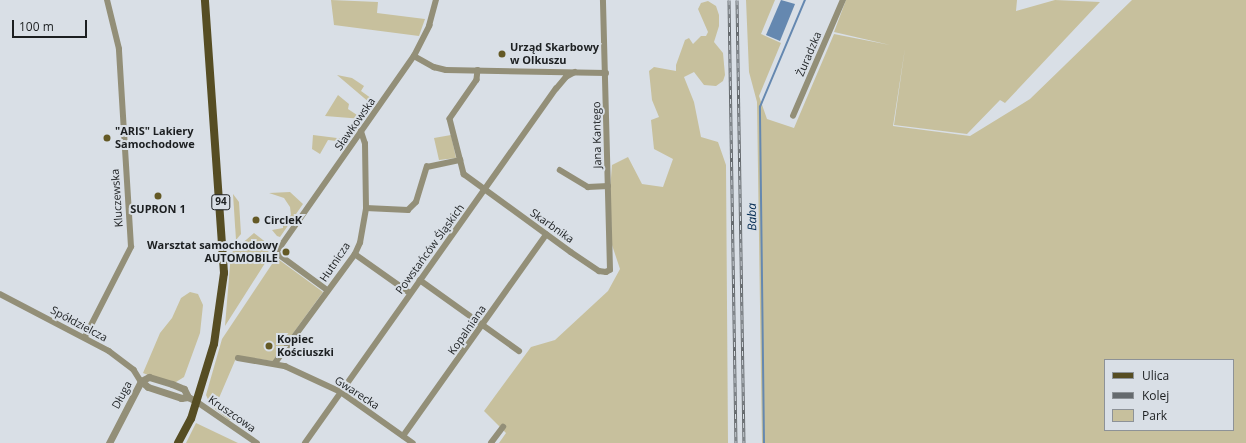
<!DOCTYPE html>
<html>
<head>
<meta charset="utf-8">
<style>
  body { margin:0 }
  #map { position:relative; width:1246px; height:443px; overflow:hidden; background:#d9dfe6; font-family:"Open Sans",sans-serif }
  div>[style] { position:absolute }
  [style*='--x'] { left:calc(var(--x)*1px); top:calc(var(--y)*1px); width:calc(var(--w)*1px); rotate:calc(var(--a)*1deg) }
  .green>* { inset:0; background:#c7c09d }
  .water>* { inset:0; background:#6588b0 }
  .stream>* { height:1.5px; margin:-0.75px; padding:0 0.75px; transform-origin:0.75px; border-radius:0.75px; background:#6588b0 }
  .minor>* { height:5.5px; margin:-2.75px; padding:0 2.75px; transform-origin:2.75px; border-radius:2.75px; background:#938f78 }
  .tertiary>* { height:7px; margin:-3.5px; padding:0 3.5px; transform-origin:3.5px; border-radius:3.5px; background:#938f78 }
  .primary>* { height:8px; margin:-4px; padding:0 4px; transform-origin:4px; border-radius:4px; background:#564d23 }
  .rail>* { height:3px; margin-top:-1.5px; transform-origin:0; background:repeating-linear-gradient(90deg,#d9dfe6 0 4.5px,#656a6e 0 9px); box-sizing:border-box; border-block:1px solid #656a6e }
  .dots>* { width:11px; height:11px; translate:-50% -50%; box-sizing:border-box; border:2px solid #d9dfe6; border-radius:50% }
  span { translate:-50% -50%; white-space:nowrap; text-align:center; line-height:1.15; -webkit-text-stroke:4px #d9dfe6; paint-order:stroke }
  .shield-label span { padding:1px 3px; background:#d9dfe6; border:1px solid; border-radius:3px; -webkit-text-stroke-width:0 }
  .shield-label { font-size:10px; color:#1c1f21; font-weight:700 }
  .poi-label { font-size:11px; color:#1c1f21; font-weight:700 }
  .left { translate:0 -50%; text-align:left }
  .right { translate:-100% -50%; text-align:right }
  .street-label { font-size:11px; color:#1c1f21 }
  .water-label { font-size:12px; color:#012950; font-style:italic }
  .legend { position:absolute; left:1104px; top:359px; width:130px; height:72px; box-sizing:border-box; background:#d9dfe6; border:1px solid #8d9297; margin:0; padding:5px 7px; list-style:none; font-size:12px; color:#1c1f21 }
  .legend li { display:flex; align-items:center; gap:8px; height:20px }
  .legend b { width:20px; border:1px solid #8d9297 }
  .scale { position:absolute; left:12px; top:20px; width:75px; height:18px; box-sizing:border-box; border:2px solid #1c1f21; border-top:0; padding-left:5px; font-size:12px; line-height:14px; white-space:nowrap; color:#1c1f21; -webkit-text-stroke:3px #d9dfe6; paint-order:stroke }
</style>
</head>
<body>
<div id="map">
  <div class="green">
    <div style="clip-path:polygon(331px 0,378px 2px,377px 13px,425px 19px,419px 36px,334px 25px)"></div>
    <div style="clip-path:polygon(evenodd,746px 0,775px 0,761px 34px,781px 43px,759px 96px,767px 119px,794px 128px,834px 34px,890px 45px,834px 32px,846px 0,1017px 0,1016px 11px,1055px 0,1100px 2px,1005px 103px,1000px 100px,967px 134px,894px 125px,905px 48px,893px 126px,970px 136px,1030px 99px,1132px 0,1246px 0,1246px 443px,762px 443px,757px 102px,749px 72px,746px 0,1105px 360px,1233px 360px,1233px 430px,1105px 430px,1105px 360px)"></div>
    <div style="clip-path:polygon(708px 1px,716px 6px,719px 15px,719px 26px,714px 42px,723px 53px,725px 75px,723px 81px,716px 86px,704px 85px,694px 72px,684px 77px,694px 102px,701px 137px,718px 142px,726px 165px,728px 443px,499px 443px,506px 433px,484px 411px,531px 347px,555px 340px,608px 291px,620px 269px,612px 245px,610px 191px,612px 165px,628px 157px,642px 184px,663px 187px,673px 159px,654px 149px,651px 120px,659px 117px,652px 100px,649px 71px,654px 67px,676px 71px,676px 65px,685px 40px,689px 38px,693px 44px,701px 36px,706px 36px,708px 32px,698px 9px,701px 3px)"></div>
    <div style="clip-path:polygon(337px 75px,352px 78px,364px 86px,361px 91px,375px 101px,366px 114px,364px 111px,370px 103px)"></div>
    <div style="clip-path:polygon(338px 95px,349px 104px,348px 109px,357px 115px,362px 115px,363px 119px,325px 116px)"></div>
    <div style="clip-path:polygon(353px 127px,356px 129px,346px 142px,328px 140px,320px 154px,312px 149px,313px 135px,345px 139px)"></div>
    <div style="clip-path:polygon(451px 135px,456px 158px,439px 160px,434px 138px)"></div>
    <div style="clip-path:polygon(290px 192px,303px 204px,280px 237px,277px 236px,272px 230px,283px 228px,283px 224px,291px 215px,290px 207px,284px 198px,269px 193px)"></div>
    <div style="clip-path:polygon(233px 194px,239px 202px,241px 234px,236px 240px)"></div>
    <div style="clip-path:polygon(254px 233px,272px 247px,264px 257px,267px 260px,225px 326px,231px 253px)"></div>
    <div style="clip-path:polygon(278px 259px,323px 292px,273px 361px,237px 356px,216px 405px,235px 416px,234px 419px,229px 420px,211px 406px,206px 395px,222px 339px,274px 261px)"></div>
    <div style="clip-path:polygon(190px 292px,198px 294px,203px 305px,200px 333px,184px 377px,176px 382px,165px 382px,143px 373px,160px 333px,172px 318px,181px 298px)"></div>
    <div style="clip-path:polygon(196px 423px,238px 443px,186px 443px)"></div>
  </div>
  <div class="water">
    <div style="clip-path:polygon(781px 0,795px 4px,780px 41px,766px 35px)"></div>
  </div>
  <div class="stream">
    <div style="--x:764;--y:443;--w:336;--a:-90.7"></div>
    <div style="--x:760;--y:107;--w:116;--a:-67.2"></div>
  </div>
  <div class="minor">
    <div style="--x:414;--y:56;--w:23;--a:29"></div>
    <div style="--x:434;--y:67;--w:12;--a:14"></div>
    <div style="--x:446;--y:70;--w:160;--a:1.1"></div>
    <div style="--x:478;--y:70;--w:10;--a:96"></div>
    <div style="--x:477;--y:80;--w:47;--a:124.7"></div>
    <div style="--x:450;--y:119;--w:57;--a:75.7"></div>
    <div style="--x:464;--y:174;--w:132;--a:36.1"></div>
    <div style="--x:571;--y:252;--w:34;--a:34"></div>
    <div style="--x:599;--y:271;--w:7;--a:8"></div>
    <div style="--x:606;--y:272;--w:4;--a:-27"></div>
    <div style="--x:610;--y:270;--w:270;--a:-91.5"></div>
    <div style="--x:793;--y:116;--w:126;--a:-66.7"></div>
    <div style="--x:560;--y:170;--w:33;--a:31"></div>
    <div style="--x:588;--y:187;--w:20;--a:-3"></div>
    <div style="--x:366;--y:208;--w:42;--a:2.7"></div>
    <div style="--x:408;--y:210;--w:11;--a:-45"></div>
    <div style="--x:416;--y:202;--w:37;--a:-73"></div>
    <div style="--x:427;--y:167;--w:34;--a:-12"></div>
    <div style="--x:355;--y:254;--w:67;--a:35.3"></div>
    <div style="--x:420;--y:280;--w:122;--a:35.6"></div>
    <div style="--x:328;--y:291;--w:64;--a:-143.8"></div>
    <div style="--x:276;--y:253;--w:241;--a:-55"></div>
    <div style="--x:414;--y:56;--w:34;--a:-63"></div>
    <div style="--x:429;--y:26;--w:27;--a:-75"></div>
    <div style="--x:0;--y:294;--w:123;--a:27.6"></div>
    <div style="--x:109;--y:351;--w:31;--a:37"></div>
    <div style="--x:134;--y:370;--w:13;--a:58"></div>
    <div style="--x:85;--y:337;--w:101;--a:-62.9"></div>
    <div style="--x:131;--y:247;--w:198;--a:-93.5"></div>
    <div style="--x:119;--y:49;--w:50;--a:-103.8"></div>
    <div style="--x:238;--y:358;--w:48;--a:9.7"></div>
    <div style="--x:285;--y:366;--w:62;--a:24.9"></div>
    <div style="--x:341;--y:392;--w:88;--a:35.3"></div>
    <div style="--x:275;--y:363;--w:135;--a:-53.7"></div>
    <div style="--x:355;--y:254;--w:12;--a:-66"></div>
    <div style="--x:360;--y:243;--w:36;--a:-80"></div>
    <div style="--x:366;--y:208;--w:64;--a:-90.9"></div>
    <div style="--x:365;--y:144;--w:13;--a:-108"></div>
    <div style="--x:196;--y:401;--w:74;--a:34.5"></div>
    <div style="--x:403;--y:436;--w:247;--a:-54.6"></div>
    <div style="--x:305;--y:443;--w:434;--a:-54.7"></div>
    <div style="--x:556;--y:89;--w:16;--a:-50"></div>
    <div style="--x:566;--y:77;--w:10;--a:-29"></div>
    <div style="--x:491;--y:443;--w:20;--a:-53"></div>
  </div>
  <div class="tertiary">
    <div style="--x:141;--y:381;--w:9;--a:-27"></div>
    <div style="--x:149;--y:377;--w:24;--a:17"></div>
    <div style="--x:172;--y:384;--w:13;--a:23"></div>
    <div style="--x:184;--y:389;--w:9;--a:63"></div>
    <div style="--x:188;--y:397;--w:9;--a:27"></div>
    <div style="--x:141;--y:381;--w:9;--a:41"></div>
    <div style="--x:148;--y:387;--w:35;--a:18"></div>
    <div style="--x:181;--y:398;--w:7;--a:-8"></div>
    <div style="--x:109;--y:443;--w:70;--a:-62.7"></div>
  </div>
  <div class="primary">
    <div style="--x:178;--y:443;--w:27;--a:-62"></div>
    <div style="--x:191;--y:419;--w:78;--a:-73"></div>
    <div style="--x:214;--y:344;--w:72;--a:-82"></div>
    <div style="--x:224;--y:273;--w:274;--a:-94"></div>
  </div>
  <div class="rail">
    <div style="--x:729;--y:0;--w:443;--a:89.1"></div>
    <div style="--x:737;--y:0;--w:443;--a:89.1"></div>
  </div>
  <div class="dots">
    <div style="left:502px;top:54px;background:#645925"></div>
    <div style="left:107px;top:138px;background:#645925"></div>
    <div style="left:158px;top:196px;background:#645925"></div>
    <div style="left:256px;top:220px;background:#645925"></div>
    <div style="left:286px;top:252px;background:#645925"></div>
    <div style="left:269px;top:346px;background:#645925"></div>
  </div>
  <div class="shield-label">
    <span style="left:221px;top:202px">94</span>
  </div>
  <div class="poi-label">
    <span class="left" style="left:510px;top:54px">Urząd Skarbowy<br>w Olkuszu</span>
    <span class="left" style="left:115px;top:138px">"ARIS" Lakiery<br>Samochodowe</span>
    <span style="left:158px;top:209px">SUPRON 1</span>
    <span class="left" style="left:264px;top:220px">CircleK</span>
    <span class="right" style="left:278px;top:252px">Warsztat samochodowy<br>AUTOMOBILE</span>
    <span class="left" style="left:277px;top:346px">Kopiec<br>Kościuszki</span>
  </div>
  <div class="street-label">
    <span style="left:809px;top:54px;rotate:-67deg">Żuradzka</span>
    <span style="left:355px;top:124px;rotate:-55deg">Sławkowska</span>
    <span style="left:597px;top:135px;rotate:-91deg">Jana Kantego</span>
    <span style="left:117px;top:198px;rotate:-94deg">Kluczewska</span>
    <span style="left:552px;top:226px;rotate:35deg">Skarbnika</span>
    <span style="left:430px;top:249px;rotate:-54deg">Powstańców Śląskich</span>
    <span style="left:335px;top:262px;rotate:-56deg">Hutnicza</span>
    <span style="left:79px;top:324px;rotate:28deg">Spółdzielcza</span>
    <span style="left:467px;top:330px;rotate:-55deg">Kopalniana</span>
    <span style="left:357px;top:393px;rotate:33deg">Gwarecka</span>
    <span style="left:122px;top:395px;rotate:-62deg">Długa</span>
    <span style="left:232px;top:414px;rotate:35deg">Kruszcowa</span>
  </div>
  <div class="water-label">
    <span style="left:752px;top:217px;rotate:-91deg">Baba</span>
  </div>
  <ul class="legend">
  <li><b style="height:5px;background:#564d23"></b>Ulica</li>
  <li><b style="height:5px;background:#656a6e"></b>Kolej</li>
  <li><b style="height:11px;background:#c7c09d"></b>Park</li>
  </ul>
  <div class="scale">100 m</div>
</div>
</body>
</html>
